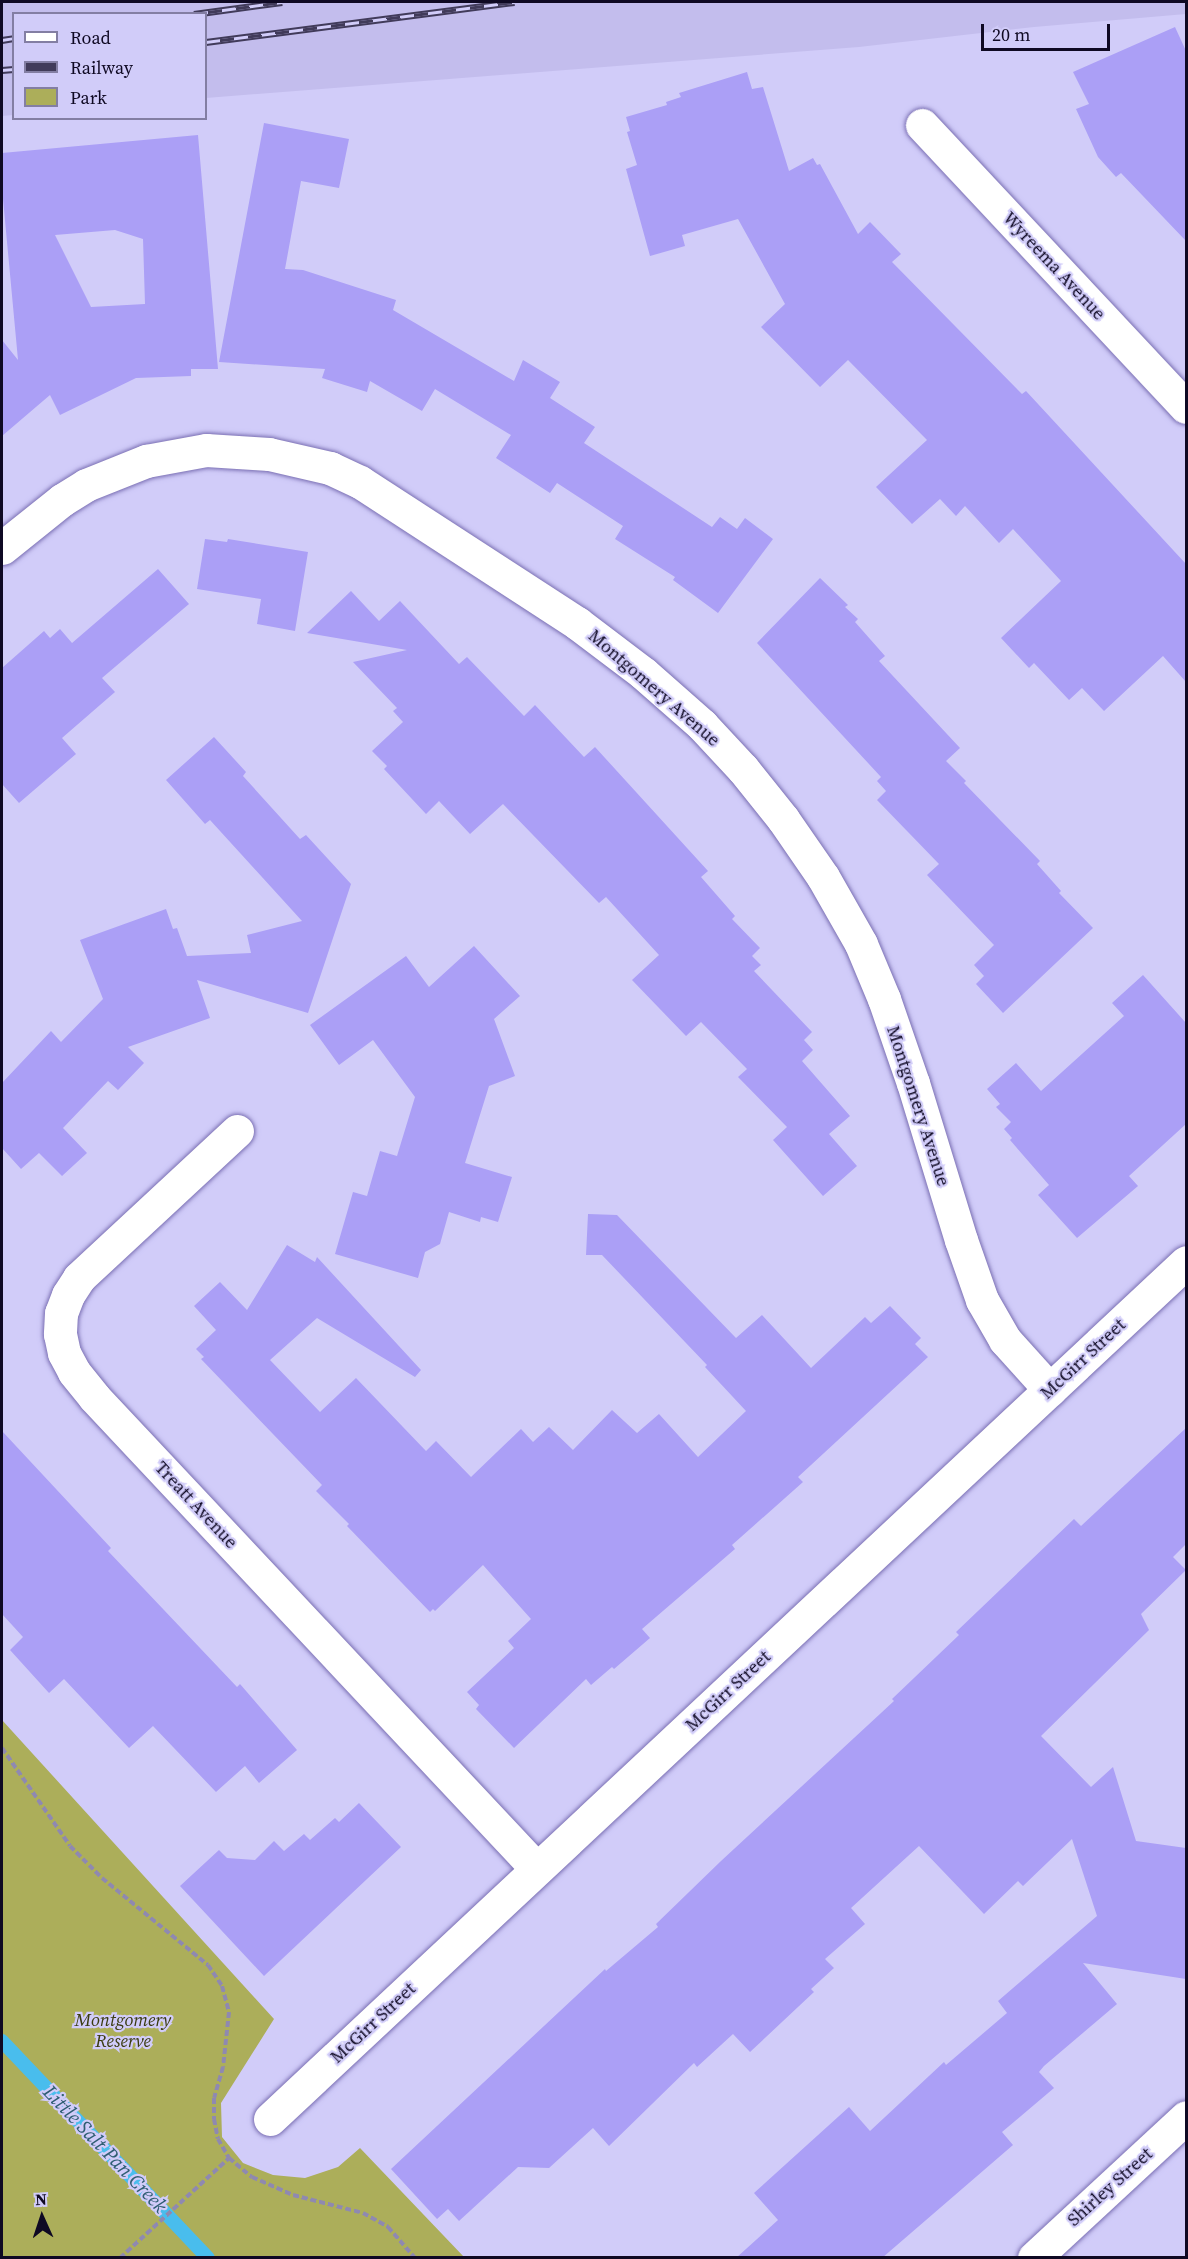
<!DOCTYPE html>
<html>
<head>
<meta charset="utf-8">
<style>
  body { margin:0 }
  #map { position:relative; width:1188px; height:2259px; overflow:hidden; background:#d1ccf9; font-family:"Source Serif 4",serif }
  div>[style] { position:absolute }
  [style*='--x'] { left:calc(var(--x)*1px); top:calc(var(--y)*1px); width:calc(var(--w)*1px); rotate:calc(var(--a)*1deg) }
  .built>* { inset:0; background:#c3bded }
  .green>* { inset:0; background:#acae5a }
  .stream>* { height:14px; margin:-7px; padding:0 7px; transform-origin:7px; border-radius:7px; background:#49bded }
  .building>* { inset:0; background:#ab9ff6 }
  .path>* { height:4px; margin-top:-2px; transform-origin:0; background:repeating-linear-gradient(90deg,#8f89b0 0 6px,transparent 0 9px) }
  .roads { filter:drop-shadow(0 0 2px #7a6fb3) drop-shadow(0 0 2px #7a6fb3) }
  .minor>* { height:33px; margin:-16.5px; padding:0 16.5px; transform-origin:16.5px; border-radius:16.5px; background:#fff }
  .rail>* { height:7px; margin-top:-3.5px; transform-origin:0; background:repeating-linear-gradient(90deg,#d1ccf9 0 14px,#413b5a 0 28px); box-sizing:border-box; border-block:2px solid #413b5a }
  span { translate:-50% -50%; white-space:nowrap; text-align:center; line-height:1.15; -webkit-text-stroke:4.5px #d1ccf9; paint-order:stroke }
  .street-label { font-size:18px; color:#0f0923 }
  .park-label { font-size:18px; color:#3a3b10; font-style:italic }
  .water-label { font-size:20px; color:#2f5e73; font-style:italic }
  .frame { position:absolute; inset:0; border:3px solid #0f0923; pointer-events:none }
  .legend { position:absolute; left:12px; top:12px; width:195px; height:108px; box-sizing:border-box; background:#d1ccf9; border:2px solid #837ea3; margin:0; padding:8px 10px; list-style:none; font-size:18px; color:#0f0923 }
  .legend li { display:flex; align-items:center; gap:12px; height:30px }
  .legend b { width:30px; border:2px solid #837ea3 }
  .north { position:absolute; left:12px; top:2187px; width:60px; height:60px; -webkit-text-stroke:4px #d1ccf9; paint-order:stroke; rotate:357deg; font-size:16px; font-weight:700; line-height:24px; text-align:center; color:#0f0923 }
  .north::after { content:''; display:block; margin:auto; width:21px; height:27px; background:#0f0923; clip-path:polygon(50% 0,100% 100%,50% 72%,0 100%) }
  .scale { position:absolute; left:981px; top:24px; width:129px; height:27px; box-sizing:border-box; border:3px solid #0f0923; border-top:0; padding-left:8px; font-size:18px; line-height:21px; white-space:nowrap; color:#0f0923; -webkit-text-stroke:4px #d1ccf9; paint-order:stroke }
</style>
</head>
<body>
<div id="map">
  <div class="built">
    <div style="clip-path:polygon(2px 2px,1186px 2px,1186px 14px,1034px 27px,859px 47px,206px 98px,206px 14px,14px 14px,13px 115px,2px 116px)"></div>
  </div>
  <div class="green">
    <div style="clip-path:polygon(2px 1720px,274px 2019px,221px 2103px,222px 2137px,243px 2163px,273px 2175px,305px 2178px,338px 2167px,360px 2148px,464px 2257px,2px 2257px)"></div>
  </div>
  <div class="stream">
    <div style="--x:2;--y:2041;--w:299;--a:46.5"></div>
  </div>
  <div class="building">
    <div style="clip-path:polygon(1175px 27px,1186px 51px,1186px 241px,1121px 173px,1116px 177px,1098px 157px,1076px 109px,1089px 104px,1073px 72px)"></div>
    <div style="clip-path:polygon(747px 72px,752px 89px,763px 87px,789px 171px,813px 158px,817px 165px,820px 164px,858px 234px,870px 222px,901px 254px,892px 262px,1022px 394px,1026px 391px,1186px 564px,1186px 682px,1163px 656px,1104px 711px,1082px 688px,1069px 700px,1034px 663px,1029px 668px,1001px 638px,1061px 581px,1013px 529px,999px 543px,965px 506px,956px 516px,940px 499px,912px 524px,876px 487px,927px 440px,848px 360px,820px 387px,761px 327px,785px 304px,738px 219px,682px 235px,685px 246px,650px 256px,626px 169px,637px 165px,627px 132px,630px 131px,626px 117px,667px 105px,666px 102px,681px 97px,679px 93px)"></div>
    <div style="clip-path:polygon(264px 123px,349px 139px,339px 188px,301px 181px,285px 269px,303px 270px,396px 300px,393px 310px,514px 381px,523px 360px,560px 382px,550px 398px,595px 427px,584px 443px,712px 527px,720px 517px,737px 529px,745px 518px,773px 539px,718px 613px,673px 580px,675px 577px,615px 539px,623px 526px,557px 483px,550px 493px,496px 458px,511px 435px,435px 389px,422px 411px,370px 381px,367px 392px,322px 378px,325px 369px,219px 362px)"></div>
    <div style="clip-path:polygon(evenodd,198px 135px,218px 369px,191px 369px,191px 376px,136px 378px,60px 415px,50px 395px,2px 436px,2px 340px,18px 360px,2px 188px,2px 153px,198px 135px,115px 230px,143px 239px,145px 304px,91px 307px,55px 235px,115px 230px)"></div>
    <div style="clip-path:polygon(205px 539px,227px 542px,228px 539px,308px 552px,295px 631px,257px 624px,261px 599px,197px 589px)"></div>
    <div style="clip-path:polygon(158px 569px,189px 604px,102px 678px,115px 692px,62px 738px,76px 754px,19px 803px,2px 784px,2px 668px,44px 631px,50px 638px,60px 629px,72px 643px)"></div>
    <div style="clip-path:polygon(820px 578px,848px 605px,845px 607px,858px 619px,855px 622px,885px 656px,879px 661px,960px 748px,946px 761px,966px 781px,964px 783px,1040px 861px,1037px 864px,1061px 891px,1059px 893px,1093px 928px,1003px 1013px,976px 984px,984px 976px,974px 965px,994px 945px,927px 875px,939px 864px,877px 800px,886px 791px,877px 781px,881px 777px,757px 643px)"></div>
    <div style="clip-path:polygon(351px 591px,379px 621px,400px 601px,459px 664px,467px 657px,524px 716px,535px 705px,584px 757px,595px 747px,708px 871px,701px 877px,735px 916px,732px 919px,760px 948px,752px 956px,761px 965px,754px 971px,812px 1032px,804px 1040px,813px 1050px,802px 1061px,850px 1116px,829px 1134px,857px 1166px,823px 1196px,773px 1140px,787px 1127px,738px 1077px,747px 1069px,701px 1022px,686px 1036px,632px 980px,659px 955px,606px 897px,599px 903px,503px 804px,470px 834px,439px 801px,426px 814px,384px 769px,387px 766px,372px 751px,403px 722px,393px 711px,397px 708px,353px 662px,407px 650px,307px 633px)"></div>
    <div style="clip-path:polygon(214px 737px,246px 772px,243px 776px,300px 839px,306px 835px,351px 884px,308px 1013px,197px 980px,210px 1018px,128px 1047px,144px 1063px,118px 1090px,108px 1081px,63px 1128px,87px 1153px,62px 1176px,39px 1153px,21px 1169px,2px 1148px,2px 1083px,51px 1031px,61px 1042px,103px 999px,80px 940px,166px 909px,173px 929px,177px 928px,187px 956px,251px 953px,247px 935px,302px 921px,210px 820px,205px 824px,166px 780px)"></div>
    <div style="clip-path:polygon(474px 946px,520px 996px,494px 1019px,515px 1076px,489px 1086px,465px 1163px,512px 1177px,498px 1222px,481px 1217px,480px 1222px,449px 1212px,440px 1244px,425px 1252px,418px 1278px,335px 1254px,353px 1192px,367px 1196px,380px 1151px,397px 1156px,415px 1097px,373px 1040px,339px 1065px,310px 1025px,406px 956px,429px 987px)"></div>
    <div style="clip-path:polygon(1143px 975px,1186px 1023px,1186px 1124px,1129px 1176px,1138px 1186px,1077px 1238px,1038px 1195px,1049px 1185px,1010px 1140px,1012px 1138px,1004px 1129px,1011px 1122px,996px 1107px,1000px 1104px,987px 1089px,1016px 1063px,1041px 1091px,1124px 1016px,1112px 1003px)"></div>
    <div style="clip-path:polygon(588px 1214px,617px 1215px,736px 1338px,762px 1315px,811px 1368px,865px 1317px,871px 1323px,890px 1306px,921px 1338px,915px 1344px,928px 1357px,798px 1477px,803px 1482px,732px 1545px,735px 1549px,642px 1629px,650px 1638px,614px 1669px,612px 1667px,591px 1685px,586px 1679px,514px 1748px,476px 1709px,479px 1705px,467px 1692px,514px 1648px,508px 1641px,531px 1619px,483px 1565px,435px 1611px,433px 1609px,430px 1612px,347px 1526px,349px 1524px,316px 1491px,322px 1485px,201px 1359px,204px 1357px,196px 1349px,216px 1330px,194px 1306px,220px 1282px,247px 1310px,287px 1245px,315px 1262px,317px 1257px,421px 1370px,415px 1377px,317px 1318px,270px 1360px,320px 1412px,356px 1378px,426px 1451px,436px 1441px,471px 1477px,521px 1429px,533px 1442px,549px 1427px,573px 1450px,612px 1410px,637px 1433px,659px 1414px,698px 1457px,746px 1411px,705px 1367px,707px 1365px,602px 1255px,586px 1255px)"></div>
    <div style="clip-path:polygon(1186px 1428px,1186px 1544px,1173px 1557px,1186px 1570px,1141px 1614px,1149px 1630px,1041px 1736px,1091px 1787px,1113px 1767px,1136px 1841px,1186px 1848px,1186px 1979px,1083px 1963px,1117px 2004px,1044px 2066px,1039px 2072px,1054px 2088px,1002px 2132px,1013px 2145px,882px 2258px,736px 2258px,778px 2220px,754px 2193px,849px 2107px,870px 2131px,944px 2062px,946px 2065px,1007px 2013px,998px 2001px,1097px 1916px,1072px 1839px,1023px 1886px,1018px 1881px,984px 1914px,919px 1846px,851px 1908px,865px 1924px,825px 1959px,834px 1968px,811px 1989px,814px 1992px,750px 2052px,733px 2034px,697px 2067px,694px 2063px,609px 2146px,593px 2128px,549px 2168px,518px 2167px,459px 2221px,448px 2209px,437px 2219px,391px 2169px,605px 1969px,606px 1971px,658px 1927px,656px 1924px,721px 1861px,894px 1701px,892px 1699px,959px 1635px,956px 1632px,1074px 1519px,1081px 1526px)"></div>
    <div style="clip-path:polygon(2px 1431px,111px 1548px,108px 1551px,237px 1687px,240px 1684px,297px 1750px,259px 1783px,245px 1766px,216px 1792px,153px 1726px,129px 1748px,64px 1679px,49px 1693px,10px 1650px,23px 1637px,2px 1614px)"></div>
    <div style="clip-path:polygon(359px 1803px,401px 1847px,264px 1976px,180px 1886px,219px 1850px,227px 1858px,255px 1860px,274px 1841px,284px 1851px,304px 1834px,310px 1840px,335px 1818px,339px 1822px)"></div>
  </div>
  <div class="path">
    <div style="--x:2;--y:1748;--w:119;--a:55.2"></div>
    <div style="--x:70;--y:1846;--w:45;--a:45"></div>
    <div style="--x:102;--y:1878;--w:137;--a:39.4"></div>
    <div style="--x:208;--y:1965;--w:25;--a:56"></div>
    <div style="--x:222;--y:1986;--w:27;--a:75"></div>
    <div style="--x:229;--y:2012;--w:55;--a:96.2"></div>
    <div style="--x:223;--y:2067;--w:32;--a:106"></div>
    <div style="--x:214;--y:2098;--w:21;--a:90"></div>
    <div style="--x:214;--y:2119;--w:20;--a:79"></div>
    <div style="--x:218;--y:2139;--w:22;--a:60"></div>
    <div style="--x:229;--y:2158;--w:30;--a:40"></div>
    <div style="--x:252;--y:2177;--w:45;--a:23.7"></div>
    <div style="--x:293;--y:2195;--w:72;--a:14.4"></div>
    <div style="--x:363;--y:2213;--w:29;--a:29"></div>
    <div style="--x:388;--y:2227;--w:41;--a:48.9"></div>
    <div style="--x:120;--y:2258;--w:148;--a:-42.5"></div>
  </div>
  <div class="roads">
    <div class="minor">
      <div style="--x:922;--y:125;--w:386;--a:46.9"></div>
      <div style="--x:2;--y:548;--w:77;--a:-38.7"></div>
      <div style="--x:62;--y:500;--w:28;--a:-32"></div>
      <div style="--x:86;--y:485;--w:65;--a:-21.8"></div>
      <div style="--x:146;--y:461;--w:61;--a:-10.4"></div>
      <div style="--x:206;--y:450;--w:63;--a:3.6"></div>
      <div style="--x:269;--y:454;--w:63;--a:12.9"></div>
      <div style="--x:330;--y:468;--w:33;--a:25"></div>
      <div style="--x:360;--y:482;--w:259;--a:33"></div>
      <div style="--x:577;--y:623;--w:83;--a:37.1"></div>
      <div style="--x:643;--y:673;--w:79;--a:41.4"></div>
      <div style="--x:702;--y:725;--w:60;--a:47"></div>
      <div style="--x:743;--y:769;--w:64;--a:51.3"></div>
      <div style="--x:783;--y:819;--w:70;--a:55.4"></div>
      <div style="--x:823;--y:877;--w:77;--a:60.4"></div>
      <div style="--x:861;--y:944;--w:60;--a:67.3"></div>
      <div style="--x:884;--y:999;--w:89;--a:71"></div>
      <div style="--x:913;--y:1083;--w:164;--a:73"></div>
      <div style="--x:961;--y:1240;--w:64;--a:70.7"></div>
      <div style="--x:982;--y:1300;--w:46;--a:60.1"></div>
      <div style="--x:1005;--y:1340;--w:67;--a:48"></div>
      <div style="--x:237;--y:1131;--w:216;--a:137.1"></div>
      <div style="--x:79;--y:1278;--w:20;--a:123"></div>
      <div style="--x:68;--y:1295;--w:19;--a:111"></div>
      <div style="--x:61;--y:1313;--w:21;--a:93"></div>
      <div style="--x:60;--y:1334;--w:19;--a:78"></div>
      <div style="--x:64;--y:1353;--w:21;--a:62"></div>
      <div style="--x:74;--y:1372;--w:32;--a:51"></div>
      <div style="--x:94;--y:1397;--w:647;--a:46.82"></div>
      <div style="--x:270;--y:2119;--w:1254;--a:-43.09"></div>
      <div style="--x:1034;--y:2258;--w:207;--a:-42.8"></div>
    </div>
  </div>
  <div class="rail">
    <div style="--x:194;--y:14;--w:89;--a:-7.8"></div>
    <div style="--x:2;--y:40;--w:12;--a:-9"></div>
    <div style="--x:206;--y:42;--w:311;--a:-7.4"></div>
    <div style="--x:2;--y:70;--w:12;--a:-5"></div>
  </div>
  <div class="street-label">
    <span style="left:1054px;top:266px;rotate:47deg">Wyreema Avenue</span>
    <span style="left:654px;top:688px;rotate:41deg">Montgomery Avenue</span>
    <span style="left:918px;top:1106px;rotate:72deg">Montgomery Avenue</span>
    <span style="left:1083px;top:1359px;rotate:-43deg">McGirr Street</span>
    <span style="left:196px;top:1505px;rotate:47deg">Treatt Avenue</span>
    <span style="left:728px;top:1691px;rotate:-43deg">McGirr Street</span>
    <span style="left:373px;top:2023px;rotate:-43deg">McGirr Street</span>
    <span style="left:1110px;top:2187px;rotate:-42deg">Shirley Street</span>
  </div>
  <div class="park-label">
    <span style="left:123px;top:2031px">Montgomery<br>Reserve</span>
  </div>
  <div class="water-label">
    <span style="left:105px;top:2149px;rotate:46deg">Little Salt Pan Creek</span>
  </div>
  <div class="frame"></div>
  <ul class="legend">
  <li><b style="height:8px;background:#fff"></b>Road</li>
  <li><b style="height:8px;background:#413b5a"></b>Railway</li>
  <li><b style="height:16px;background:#acae5a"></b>Park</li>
  </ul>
  <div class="north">N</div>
  <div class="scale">20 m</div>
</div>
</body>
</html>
